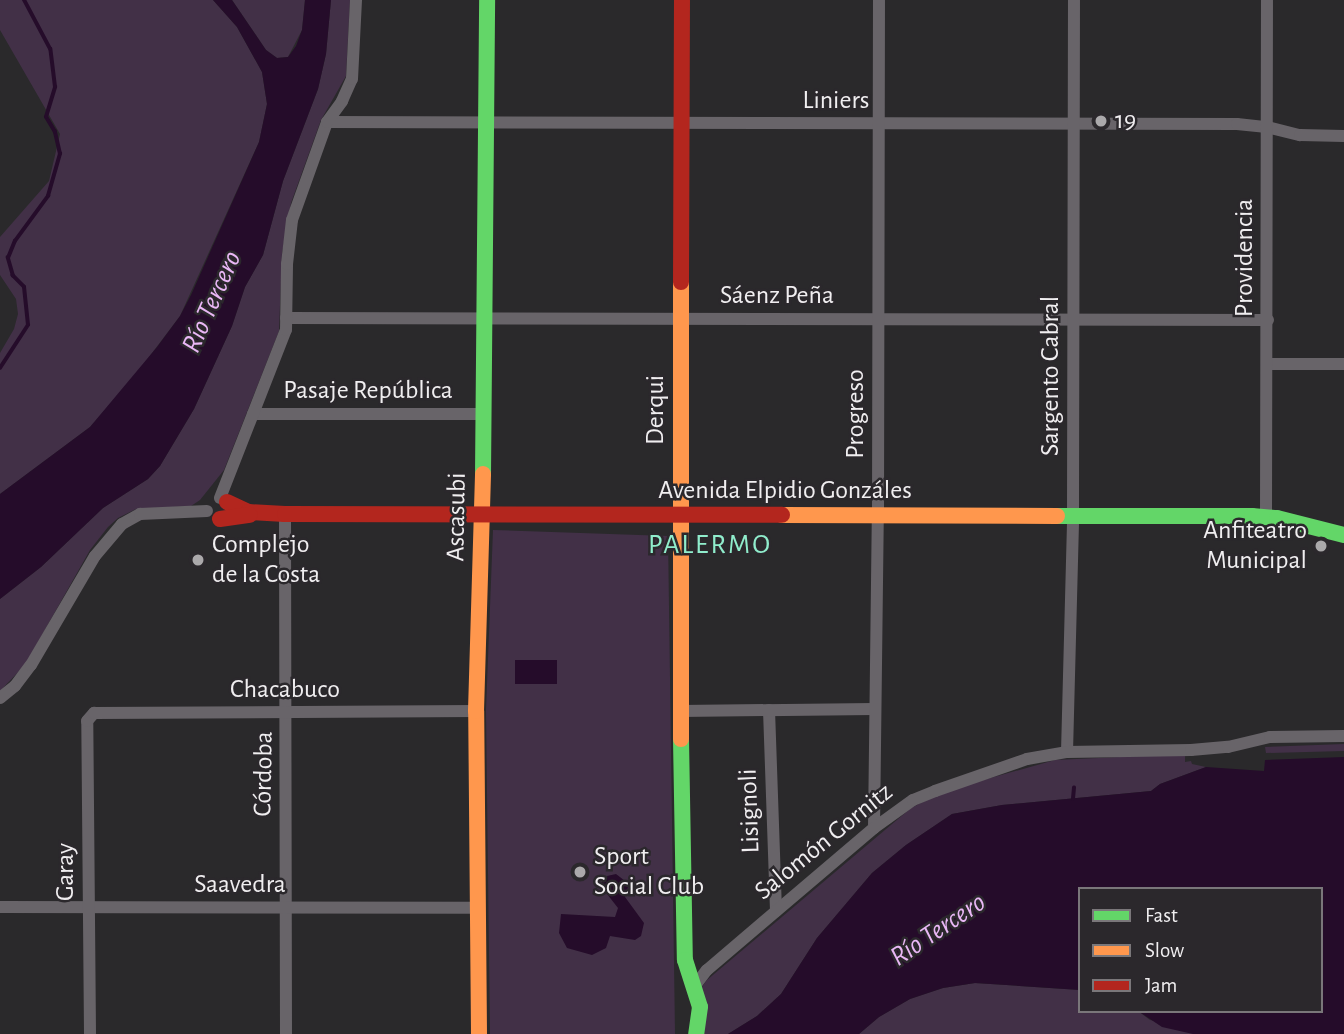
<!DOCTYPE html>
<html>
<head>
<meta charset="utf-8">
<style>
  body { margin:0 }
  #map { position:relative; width:1344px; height:1034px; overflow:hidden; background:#2a292b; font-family:"Alegreya Sans",sans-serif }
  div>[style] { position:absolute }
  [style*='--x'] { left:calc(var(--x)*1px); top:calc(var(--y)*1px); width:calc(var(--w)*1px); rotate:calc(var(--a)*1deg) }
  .green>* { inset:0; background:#423047 }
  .water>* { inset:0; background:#250c2a }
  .stream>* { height:3.5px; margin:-1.75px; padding:0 1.75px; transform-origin:1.75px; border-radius:1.75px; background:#250c2a }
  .street>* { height:12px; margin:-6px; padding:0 6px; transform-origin:6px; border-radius:6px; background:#686469 }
  .fast>* { height:16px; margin:-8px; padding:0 8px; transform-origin:8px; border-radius:8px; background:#63d668 }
  .slow>* { height:16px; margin:-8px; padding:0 8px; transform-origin:8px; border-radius:8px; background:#ff974d }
  .jam>* { height:16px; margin:-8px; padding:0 8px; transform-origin:8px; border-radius:8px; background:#b3261e }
  .dots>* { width:19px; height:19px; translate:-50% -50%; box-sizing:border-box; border:4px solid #2b282c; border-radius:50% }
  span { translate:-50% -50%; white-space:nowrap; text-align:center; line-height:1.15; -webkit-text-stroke:5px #2b282c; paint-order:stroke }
  .street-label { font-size:26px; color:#f0eef0 }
  .poi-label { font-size:26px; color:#f0eef0 }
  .left { translate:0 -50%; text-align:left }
  .right { translate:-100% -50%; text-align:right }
  .water-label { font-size:28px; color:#e9b7f5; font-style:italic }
  .neighbourhood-label { font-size:28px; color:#90edcc; letter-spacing:2px }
  .legend { position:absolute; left:1078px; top:887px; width:245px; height:126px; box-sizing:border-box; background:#2b282c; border:2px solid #7a777a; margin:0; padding:9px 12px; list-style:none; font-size:21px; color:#f0eef0 }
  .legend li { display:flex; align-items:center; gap:14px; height:35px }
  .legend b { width:35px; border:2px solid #7a777a }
</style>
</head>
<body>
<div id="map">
  <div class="green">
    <div style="clip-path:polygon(0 0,213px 0,237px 27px,262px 72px,267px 104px,259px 142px,180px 316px,137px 373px,90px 427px,0 494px,0 353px,14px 329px,18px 314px,16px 299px,0 275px,0 237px,49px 181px,60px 134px,0 30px)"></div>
    <div style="clip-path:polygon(232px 0,305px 0,302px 30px,288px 57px,277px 58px,266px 50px)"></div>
    <div style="clip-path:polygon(331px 0,350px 0,346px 76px,321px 120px,291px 203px,282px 253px,279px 331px,224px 470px,200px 500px,191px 506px,136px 509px,118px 518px,108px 527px,90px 550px,25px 665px,0 691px,0 599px,41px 567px,103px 508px,148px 479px,160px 466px,194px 409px,232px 326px,245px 287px,263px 255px,283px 181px,318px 89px,326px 54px)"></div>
    <div style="clip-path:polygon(493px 530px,668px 536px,675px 1034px,490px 1034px,486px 710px)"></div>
    <div style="clip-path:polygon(1344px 744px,1344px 751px,1266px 753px,1265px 747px)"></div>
    <div style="clip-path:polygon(1185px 754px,1185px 762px,1191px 761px,1192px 764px,1206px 767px,1160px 784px,1151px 791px,1002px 805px,952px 814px,906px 845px,872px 873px,817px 938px,781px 994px,757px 1016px,728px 1034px,702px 1034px,699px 991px,707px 980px,911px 808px,944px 791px,1055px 760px)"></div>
    <div style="clip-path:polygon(975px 983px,1080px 990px,1080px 1011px,1138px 1011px,1150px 1020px,1235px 1034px,859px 1034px,879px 1017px,910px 999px,943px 988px)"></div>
  </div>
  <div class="water">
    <div style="clip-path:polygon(213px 0,232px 0,266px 50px,277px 58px,288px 57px,296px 46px,302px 30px,305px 0,331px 0,326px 54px,318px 89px,283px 181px,263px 255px,245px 287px,232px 326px,194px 409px,160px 466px,148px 479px,103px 508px,41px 567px,0 599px,0 494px,90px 427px,157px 347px,180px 316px,191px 295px,259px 142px,267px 104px,262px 72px,237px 27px)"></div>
    <div style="clip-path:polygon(515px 660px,557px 660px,557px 684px,515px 684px)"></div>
    <div style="clip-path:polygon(1344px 757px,1344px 1034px,1193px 1034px,1162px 1027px,1138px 1011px,1321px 1011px,1321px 889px,1080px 889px,1080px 990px,975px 983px,943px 988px,910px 999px,879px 1017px,859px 1034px,728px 1034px,757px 1016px,781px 994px,817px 938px,872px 873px,906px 845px,952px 814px,1002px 805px,1151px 791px,1160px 784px,1206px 767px,1264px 771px,1265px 760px)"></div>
    <div style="clip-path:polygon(616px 874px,629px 884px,625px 897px,644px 923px,641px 936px,635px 940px,610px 936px,606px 948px,592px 955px,567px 948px,559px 933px,561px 914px,615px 917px,618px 908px,600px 885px,607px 876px)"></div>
  </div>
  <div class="stream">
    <div style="--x:0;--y:368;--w:51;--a:-56.9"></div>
    <div style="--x:28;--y:325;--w:38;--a:-96"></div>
    <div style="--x:24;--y:287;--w:16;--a:-135"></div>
    <div style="--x:13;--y:276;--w:19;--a:-106"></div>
    <div style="--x:8;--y:258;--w:18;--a:-68"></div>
    <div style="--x:15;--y:241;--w:56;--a:-53.7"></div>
    <div style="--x:48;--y:196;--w:44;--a:-74.1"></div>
    <div style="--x:60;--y:154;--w:23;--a:-103"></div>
    <div style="--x:55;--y:132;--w:17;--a:-121"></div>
    <div style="--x:46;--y:117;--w:31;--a:-73"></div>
    <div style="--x:55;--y:87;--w:38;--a:-97"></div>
    <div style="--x:50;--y:49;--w:55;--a:-118"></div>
    <div style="--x:1073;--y:799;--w:11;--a:-85"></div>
  </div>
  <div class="street">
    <div style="--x:327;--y:122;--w:910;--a:0.13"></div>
    <div style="--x:1237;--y:124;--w:30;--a:6"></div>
    <div style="--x:1267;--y:127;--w:34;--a:14"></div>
    <div style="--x:1300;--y:135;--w:44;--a:1.3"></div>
    <div style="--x:286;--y:318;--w:982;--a:0.12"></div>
    <div style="--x:1268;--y:364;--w:76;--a:0"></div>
    <div style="--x:253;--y:414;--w:230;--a:0"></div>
    <div style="--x:220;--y:498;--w:180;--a:-68.6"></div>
    <div style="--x:286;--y:330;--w:66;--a:-89.1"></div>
    <div style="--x:287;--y:264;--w:44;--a:-83.5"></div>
    <div style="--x:292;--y:220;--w:104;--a:-70.3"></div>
    <div style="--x:327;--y:122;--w:26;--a:-54"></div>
    <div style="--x:342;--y:101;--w:24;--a:-66"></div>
    <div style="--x:352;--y:79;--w:79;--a:-87.1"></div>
    <div style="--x:285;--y:514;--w:520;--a:89.89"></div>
    <div style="--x:1266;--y:516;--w:516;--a:-89.89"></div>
    <div style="--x:0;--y:698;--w:19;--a:-39"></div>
    <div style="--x:15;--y:686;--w:26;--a:-53"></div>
    <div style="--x:31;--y:665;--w:126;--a:-59.6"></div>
    <div style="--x:95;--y:556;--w:42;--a:-49.8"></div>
    <div style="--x:122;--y:524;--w:21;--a:-29"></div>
    <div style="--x:140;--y:514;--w:67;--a:-2.6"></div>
    <div style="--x:769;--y:710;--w:201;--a:88"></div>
    <div style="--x:680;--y:711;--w:194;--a:-0.6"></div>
    <div style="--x:1067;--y:752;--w:237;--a:-88.5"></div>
    <div style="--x:1073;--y:515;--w:515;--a:-89.89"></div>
    <div style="--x:874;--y:828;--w:313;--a:-89.3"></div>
    <div style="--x:878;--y:515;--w:515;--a:-89.89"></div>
    <div style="--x:0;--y:907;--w:479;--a:0.1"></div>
    <div style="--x:694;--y:987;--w:21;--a:-53"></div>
    <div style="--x:707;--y:970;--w:219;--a:-40.4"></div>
    <div style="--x:874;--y:828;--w:48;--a:-35.7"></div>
    <div style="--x:913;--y:800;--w:24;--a:-22"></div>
    <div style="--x:935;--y:791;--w:97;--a:-19.2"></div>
    <div style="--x:1027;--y:759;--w:41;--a:-9.9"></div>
    <div style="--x:1067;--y:752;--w:124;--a:-0.9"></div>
    <div style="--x:1191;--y:750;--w:37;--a:-5"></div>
    <div style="--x:1228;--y:747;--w:43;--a:-13.4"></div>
    <div style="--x:1270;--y:737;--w:74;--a:-0.8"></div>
    <div style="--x:90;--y:1034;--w:313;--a:-90.5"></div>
    <div style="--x:87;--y:721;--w:11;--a:-49"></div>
    <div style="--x:94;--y:713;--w:382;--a:-0.3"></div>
  </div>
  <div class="fast">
    <div style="--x:483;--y:474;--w:474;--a:-89.5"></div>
    <div style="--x:1057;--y:516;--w:195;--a:0"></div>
    <div style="--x:1252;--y:516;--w:25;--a:5"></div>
    <div style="--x:1277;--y:518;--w:69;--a:14.2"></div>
    <div style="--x:681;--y:739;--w:221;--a:89"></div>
    <div style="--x:685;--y:960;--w:49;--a:72.3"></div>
    <div style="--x:700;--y:1007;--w:27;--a:98"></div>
  </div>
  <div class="slow">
    <div style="--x:782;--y:515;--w:275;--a:0.2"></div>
    <div style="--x:681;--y:739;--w:457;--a:-90"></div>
    <div style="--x:479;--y:1034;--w:323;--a:-90.5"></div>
    <div style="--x:476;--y:711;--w:237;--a:-88.3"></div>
  </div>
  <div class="jam">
    <div style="--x:681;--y:282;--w:282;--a:-89.8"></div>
    <div style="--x:227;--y:502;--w:23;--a:25"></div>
    <div style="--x:248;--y:512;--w:37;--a:3"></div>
    <div style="--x:285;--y:514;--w:497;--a:0.1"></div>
    <div style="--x:220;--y:519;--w:30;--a:-8"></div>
  </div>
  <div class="dots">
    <div style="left:1101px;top:121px;background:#aba9ab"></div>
    <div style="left:1321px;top:546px;background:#aba9ab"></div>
    <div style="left:198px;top:560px;background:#aba9ab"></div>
    <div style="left:580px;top:872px;background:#aba9ab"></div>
  </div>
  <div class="street-label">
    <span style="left:836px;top:101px">Liniers</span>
    <span style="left:1245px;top:258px;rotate:-90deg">Providencia</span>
    <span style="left:777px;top:296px">Sáenz Peña</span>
    <span style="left:1051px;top:376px;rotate:-90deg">Sargento Cabral</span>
    <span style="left:368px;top:391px">Pasaje República</span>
    <span style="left:656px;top:410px;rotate:-90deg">Derqui</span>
    <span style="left:856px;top:414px;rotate:-90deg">Progreso</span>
    <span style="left:785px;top:491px">Avenida Elpidio Gonzáles</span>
    <span style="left:457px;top:517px;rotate:-89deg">Ascasubi</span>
    <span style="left:285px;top:690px">Chacabuco</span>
    <span style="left:264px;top:774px;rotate:-89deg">Córdoba</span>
    <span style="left:750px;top:811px;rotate:-92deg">Lisignoli</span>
    <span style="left:824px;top:842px;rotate:-39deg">Salomón Gornitz</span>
    <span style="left:66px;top:872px;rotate:-90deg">Garay</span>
    <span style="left:240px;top:885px">Saavedra</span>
  </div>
  <div class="poi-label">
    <span class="left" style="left:1115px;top:121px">19</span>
    <span class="right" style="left:1307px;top:546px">Anfiteatro<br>Municipal</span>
    <span class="left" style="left:212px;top:560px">Complejo<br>de la Costa</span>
    <span class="left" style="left:594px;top:872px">Sport<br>Social Club</span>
  </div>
  <div class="water-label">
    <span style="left:212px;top:302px;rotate:-66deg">Río Tercero</span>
    <span style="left:938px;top:930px;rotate:-34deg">Río Tercero</span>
  </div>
  <div class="neighbourhood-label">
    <span style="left:710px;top:545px">PALERMO</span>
  </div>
  <ul class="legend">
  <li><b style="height:9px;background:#63d668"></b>Fast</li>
  <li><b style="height:9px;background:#ff974d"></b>Slow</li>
  <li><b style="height:9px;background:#b3261e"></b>Jam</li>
  </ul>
</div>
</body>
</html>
